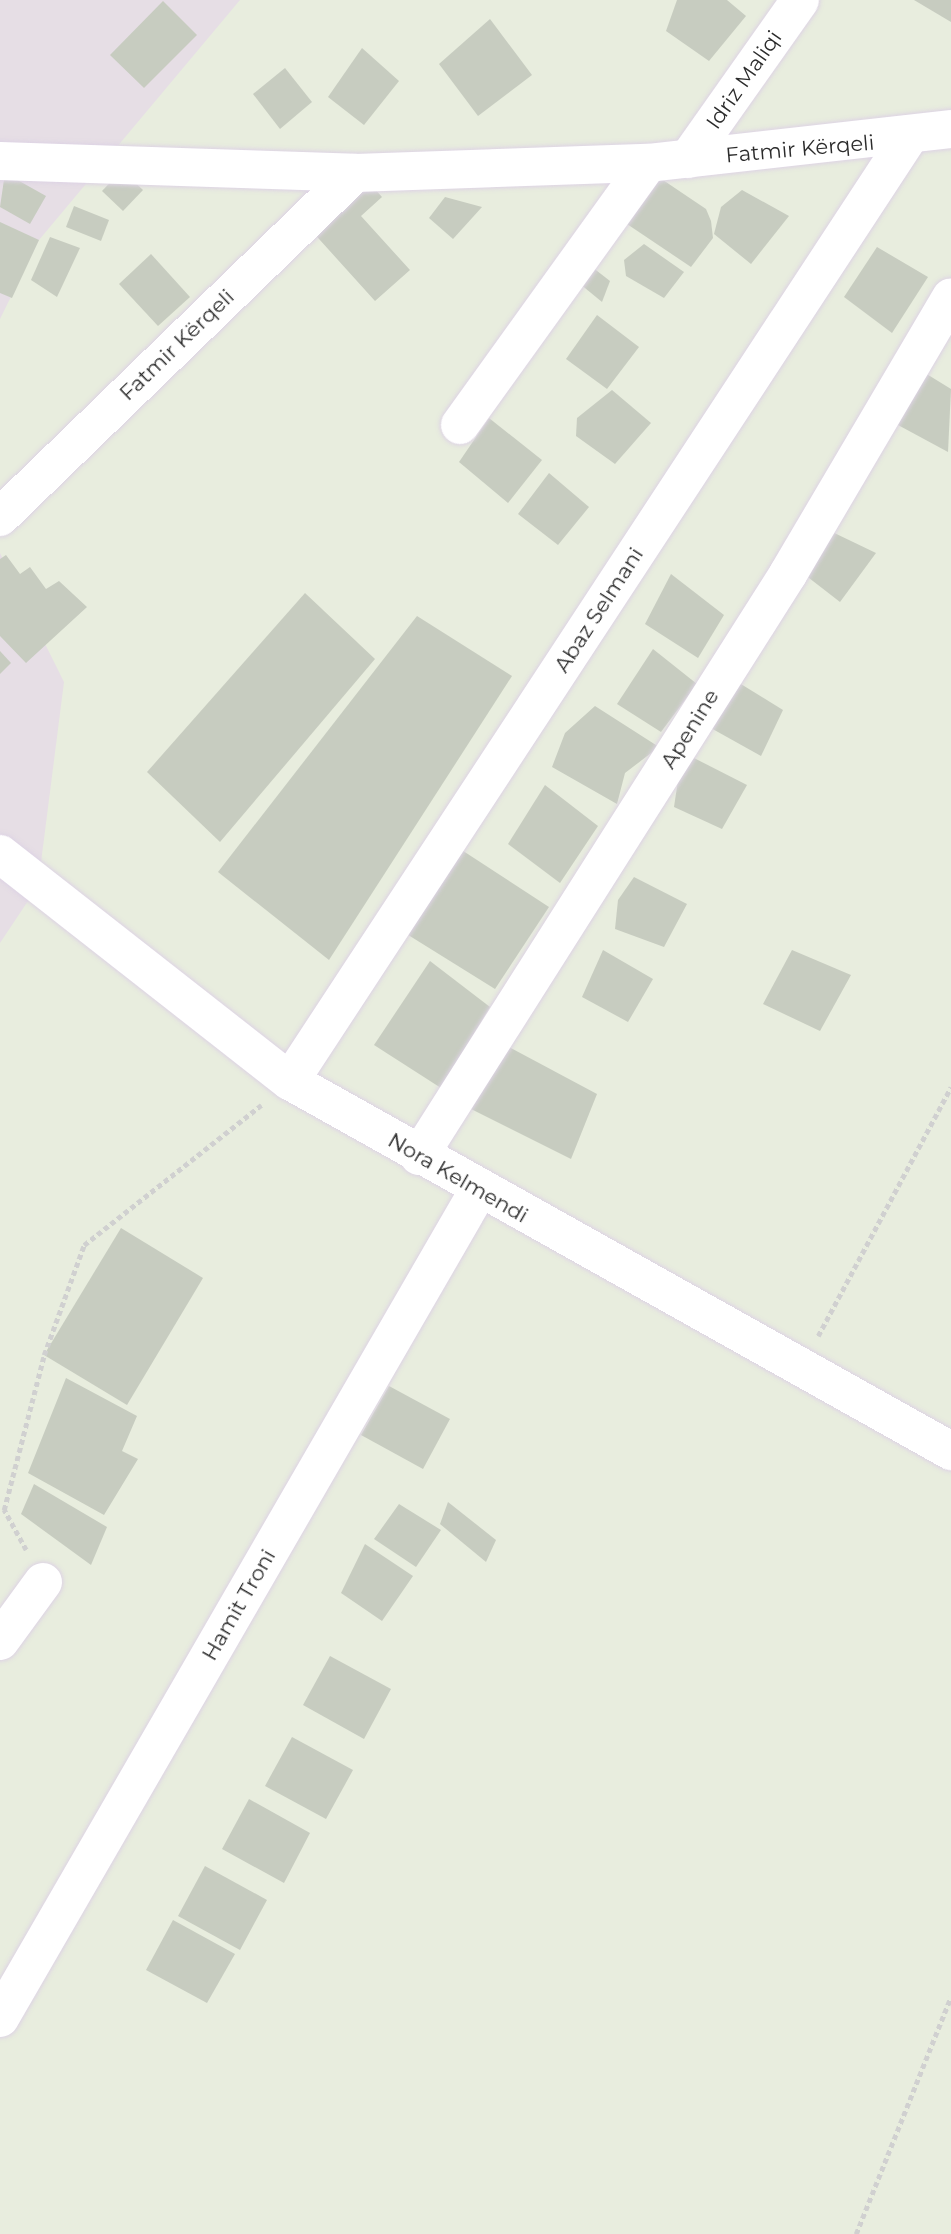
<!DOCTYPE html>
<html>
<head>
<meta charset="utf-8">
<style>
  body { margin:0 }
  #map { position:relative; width:951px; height:2234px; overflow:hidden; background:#e8edde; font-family:Montserrat,sans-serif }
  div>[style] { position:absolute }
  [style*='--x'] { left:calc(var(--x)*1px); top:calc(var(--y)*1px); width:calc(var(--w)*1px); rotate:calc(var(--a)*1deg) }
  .industrial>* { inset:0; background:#e6dee5 }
  .building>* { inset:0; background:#c7ccc0 }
  .path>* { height:4.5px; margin-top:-2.25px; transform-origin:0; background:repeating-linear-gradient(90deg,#d0d0d0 0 5px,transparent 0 8.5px) }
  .roads { filter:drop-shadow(0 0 2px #ddd3e4) drop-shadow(0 0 2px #ddd3e4) }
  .street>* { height:38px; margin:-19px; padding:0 19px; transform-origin:19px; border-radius:19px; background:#fff }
  .secondary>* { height:38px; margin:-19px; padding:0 19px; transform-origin:19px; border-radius:19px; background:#fff }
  span { translate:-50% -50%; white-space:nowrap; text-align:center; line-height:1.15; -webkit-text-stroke:5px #fff; paint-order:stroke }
  .street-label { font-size:21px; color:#2b2b2b }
</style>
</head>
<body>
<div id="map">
  <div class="industrial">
    <div style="clip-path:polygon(0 0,240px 0,39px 240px,0 319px)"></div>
    <div style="clip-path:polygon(0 553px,64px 682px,38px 886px,0 943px)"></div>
  </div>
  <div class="building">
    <div style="clip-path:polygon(677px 0,727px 0,746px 16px,709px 61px,666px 31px)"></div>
    <div style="clip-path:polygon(914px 0,951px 0,951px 22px)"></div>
    <div style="clip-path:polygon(163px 1px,197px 35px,144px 88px,110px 55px)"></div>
    <div style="clip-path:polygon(490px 19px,532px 75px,478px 116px,439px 64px)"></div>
    <div style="clip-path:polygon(362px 48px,399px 81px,364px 125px,328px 97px)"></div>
    <div style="clip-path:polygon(285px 68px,312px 102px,280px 129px,253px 94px)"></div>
    <div style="clip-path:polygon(122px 170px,143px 190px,123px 211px,102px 191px)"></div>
    <div style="clip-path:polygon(5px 173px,46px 196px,30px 224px,0 207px)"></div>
    <div style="clip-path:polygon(660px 178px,706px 209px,711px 221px,713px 238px,691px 267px,627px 224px)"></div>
    <div style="clip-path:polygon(366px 179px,382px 197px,361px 216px,410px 270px,375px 301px,310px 229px)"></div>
    <div style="clip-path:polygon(742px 190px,789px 216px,751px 264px,714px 234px,721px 207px)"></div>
    <div style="clip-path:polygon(445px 197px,482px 207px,453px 239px,429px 218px)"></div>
    <div style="clip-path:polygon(74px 206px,109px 220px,101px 241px,66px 227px)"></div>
    <div style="clip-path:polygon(0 222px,39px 240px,12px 298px,0 293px)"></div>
    <div style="clip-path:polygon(50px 237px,80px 248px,57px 297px,31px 280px)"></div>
    <div style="clip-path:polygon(644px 244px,684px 272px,664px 298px,626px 276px,624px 260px)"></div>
    <div style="clip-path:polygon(877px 247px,928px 277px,892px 333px,844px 297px)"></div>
    <div style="clip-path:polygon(151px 254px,190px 297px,158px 326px,119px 284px)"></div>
    <div style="clip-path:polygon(583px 260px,610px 281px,602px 302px,574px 279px)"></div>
    <div style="clip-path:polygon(597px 315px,639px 347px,607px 389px,566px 359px)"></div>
    <div style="clip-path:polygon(925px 373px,951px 389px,948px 452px,898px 425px)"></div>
    <div style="clip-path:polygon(612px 390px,651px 423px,615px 464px,576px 436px,577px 418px)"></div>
    <div style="clip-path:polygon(489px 418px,542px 460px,508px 503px,459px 462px)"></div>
    <div style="clip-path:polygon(549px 473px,589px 507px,558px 545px,518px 514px)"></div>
    <div style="clip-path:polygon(826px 529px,876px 553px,840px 602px,800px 571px)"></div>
    <div style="clip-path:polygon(6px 555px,20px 574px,30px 567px,46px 589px,59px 581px,87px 607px,26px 663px,0 636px,0 559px)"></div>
    <div style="clip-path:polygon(671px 574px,724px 615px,698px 658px,645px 624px)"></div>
    <div style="clip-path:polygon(305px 593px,375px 659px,220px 842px,147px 772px)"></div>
    <div style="clip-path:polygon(417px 616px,512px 676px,329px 960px,218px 872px)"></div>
    <div style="clip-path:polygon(653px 649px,697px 684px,661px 732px,617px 704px)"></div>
    <div style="clip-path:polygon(0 651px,11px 663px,0 674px)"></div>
    <div style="clip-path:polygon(731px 678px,783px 710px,761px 756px,709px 727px)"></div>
    <div style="clip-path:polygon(595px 706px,659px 747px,625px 773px,617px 804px,552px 767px,565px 733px)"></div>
    <div style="clip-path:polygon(694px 758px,747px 785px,722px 829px,674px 807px,678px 780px)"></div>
    <div style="clip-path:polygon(545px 785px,598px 826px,560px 883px,508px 844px)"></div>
    <div style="clip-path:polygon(454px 845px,549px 907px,495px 989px,405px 933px)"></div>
    <div style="clip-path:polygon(634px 877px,687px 904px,664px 947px,615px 929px,618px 900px)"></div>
    <div style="clip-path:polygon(603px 950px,653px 979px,628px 1022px,582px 997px)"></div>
    <div style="clip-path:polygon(792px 950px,851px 975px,820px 1031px,763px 1004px)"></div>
    <div style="clip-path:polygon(430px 961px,490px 1007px,441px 1088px,374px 1045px)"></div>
    <div style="clip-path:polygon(505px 1045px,597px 1094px,571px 1159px,467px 1107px)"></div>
    <div style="clip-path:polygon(121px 1228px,203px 1278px,127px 1405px,44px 1355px)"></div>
    <div style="clip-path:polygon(66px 1378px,137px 1416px,122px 1451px,138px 1459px,104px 1515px,28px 1473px)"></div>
    <div style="clip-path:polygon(389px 1386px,450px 1419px,423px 1469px,361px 1435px)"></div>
    <div style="clip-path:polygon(34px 1484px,107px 1527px,91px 1565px,21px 1514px)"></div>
    <div style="clip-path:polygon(448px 1502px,496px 1540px,486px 1562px,440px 1524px)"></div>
    <div style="clip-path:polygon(399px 1504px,441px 1530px,416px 1567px,374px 1539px)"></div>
    <div style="clip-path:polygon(365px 1544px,413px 1576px,382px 1621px,341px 1593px)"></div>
    <div style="clip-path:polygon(330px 1656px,391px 1689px,364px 1739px,303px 1705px)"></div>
    <div style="clip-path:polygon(292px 1737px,353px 1770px,326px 1819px,265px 1786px)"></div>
    <div style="clip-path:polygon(249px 1799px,310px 1833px,284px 1883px,222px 1849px)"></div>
    <div style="clip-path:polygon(205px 1866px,267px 1900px,240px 1950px,178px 1916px)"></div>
    <div style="clip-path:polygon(173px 1920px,235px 1954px,207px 2003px,146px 1970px)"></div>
  </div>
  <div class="path">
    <div style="--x:818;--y:1336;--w:282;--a:-61.9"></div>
    <div style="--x:26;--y:1550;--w:46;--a:-118.8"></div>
    <div style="--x:4;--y:1510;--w:160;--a:-75.5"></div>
    <div style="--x:44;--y:1355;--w:117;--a:-70"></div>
    <div style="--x:84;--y:1245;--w:226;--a:-38.3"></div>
    <div style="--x:856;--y:2234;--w:255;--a:-68.2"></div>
  </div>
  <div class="roads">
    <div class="street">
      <div style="--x:688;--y:159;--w:194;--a:-54.8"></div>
      <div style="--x:0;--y:161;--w:355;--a:1.9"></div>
      <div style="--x:355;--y:173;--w:293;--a:-2"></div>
      <div style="--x:648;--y:163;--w:305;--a:-6.4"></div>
      <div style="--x:460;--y:425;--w:322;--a:-54.3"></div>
      <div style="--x:0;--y:517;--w:494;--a:-44.1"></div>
      <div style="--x:290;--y:1081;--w:1127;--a:-56.76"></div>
      <div style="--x:419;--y:1156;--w:689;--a:-57.62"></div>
      <div style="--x:788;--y:574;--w:321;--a:-59.5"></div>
      <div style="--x:0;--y:1641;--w:73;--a:-53.9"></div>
      <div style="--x:0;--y:2018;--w:955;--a:-59.97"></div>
    </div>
    <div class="secondary">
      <div style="--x:0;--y:854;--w:368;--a:38.1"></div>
      <div style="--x:290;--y:1081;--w:758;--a:29.24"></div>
    </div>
  </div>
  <div class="street-label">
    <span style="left:744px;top:80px;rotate:-55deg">Idriz Maliqi</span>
    <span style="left:800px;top:149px;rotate:-5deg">Fatmir Kërqeli</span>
    <span style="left:177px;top:345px;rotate:-44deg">Fatmir Kërqeli</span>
    <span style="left:599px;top:610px;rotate:-57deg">Abaz Selmani</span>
    <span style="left:690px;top:729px;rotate:-58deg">Apenine</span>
    <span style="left:458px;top:1178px;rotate:30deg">Nora Kelmendi</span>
    <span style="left:239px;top:1605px;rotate:-60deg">Hamit Troni</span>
  </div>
</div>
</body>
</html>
